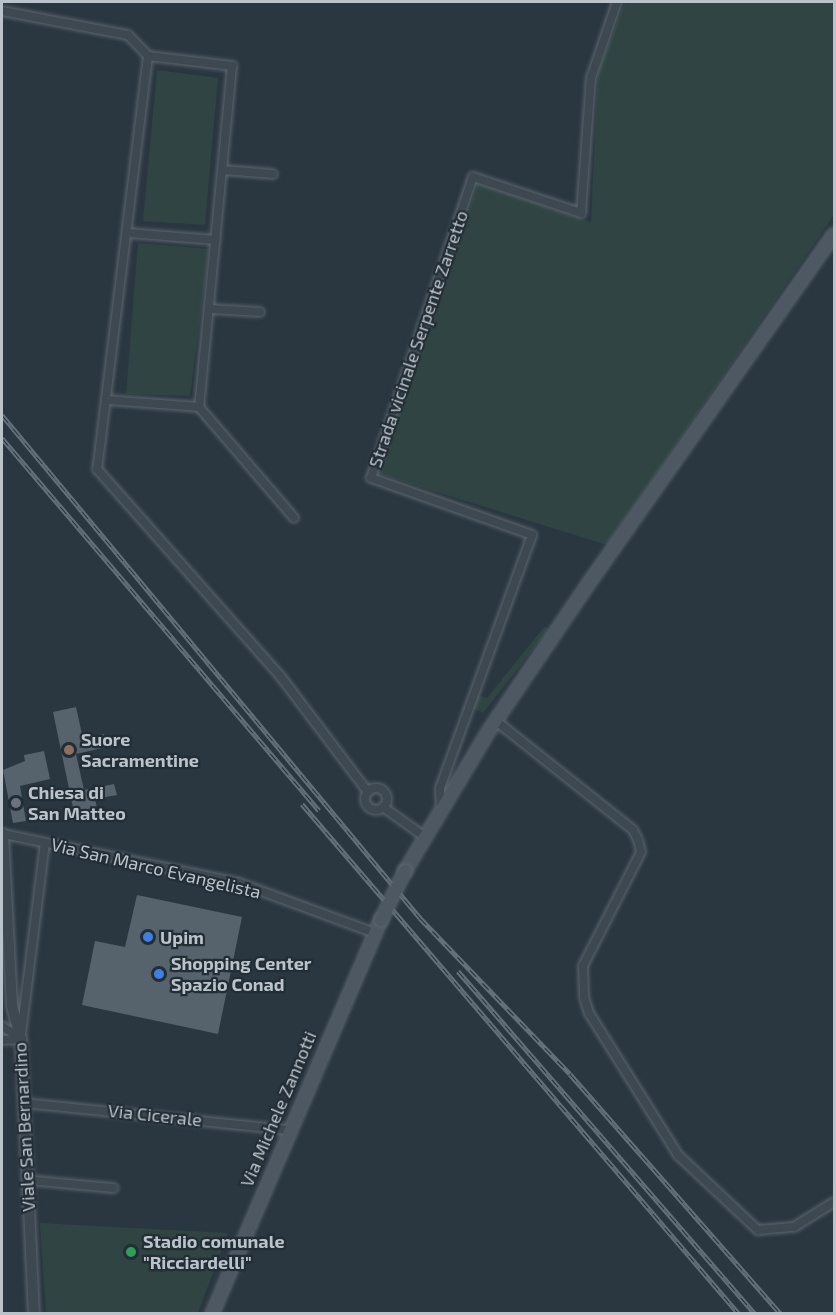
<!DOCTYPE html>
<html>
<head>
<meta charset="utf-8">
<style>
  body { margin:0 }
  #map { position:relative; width:836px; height:1315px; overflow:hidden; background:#2a3640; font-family:"Exo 2",sans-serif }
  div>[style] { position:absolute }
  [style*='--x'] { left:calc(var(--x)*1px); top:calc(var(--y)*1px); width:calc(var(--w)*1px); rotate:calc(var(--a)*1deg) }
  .green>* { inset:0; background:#2f4443 }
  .building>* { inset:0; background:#56636d }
  .roads { filter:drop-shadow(0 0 2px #5c666e) drop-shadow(0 0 2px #5c666e) }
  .minor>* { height:8px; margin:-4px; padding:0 4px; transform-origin:4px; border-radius:4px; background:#3e4850 }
  .minor>.ring { margin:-4px; padding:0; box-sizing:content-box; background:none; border:8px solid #3e4850; border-radius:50% }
  .tertiary>* { height:10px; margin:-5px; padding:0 5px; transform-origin:5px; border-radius:5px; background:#3e4850 }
  .secondary>* { height:12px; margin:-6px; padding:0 6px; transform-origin:6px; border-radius:6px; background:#4d5863 }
  .rail>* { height:5px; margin-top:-2.5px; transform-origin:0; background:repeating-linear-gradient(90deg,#232d36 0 9px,#636f79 0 18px); box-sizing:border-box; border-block:2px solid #636f79 }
  .bridges { filter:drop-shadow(0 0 2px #5c666e) drop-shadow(0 0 2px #5c666e) }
  .secondary-bridge>* { height:12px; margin:-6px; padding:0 6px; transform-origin:6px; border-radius:6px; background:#4d5863 }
  .dots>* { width:16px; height:16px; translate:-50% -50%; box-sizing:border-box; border:3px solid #232d36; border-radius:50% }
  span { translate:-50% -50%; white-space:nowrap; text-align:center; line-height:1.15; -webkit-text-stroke:4.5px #232d36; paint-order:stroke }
  .street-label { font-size:18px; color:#bbc3ca }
  .poi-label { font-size:18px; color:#bbc3ca; font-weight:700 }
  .left { translate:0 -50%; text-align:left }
  .frame { position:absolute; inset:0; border:3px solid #bbc3ca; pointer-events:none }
</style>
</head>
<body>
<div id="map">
  <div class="green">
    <div style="clip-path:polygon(625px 2px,834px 2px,834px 215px,607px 545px,379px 474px,478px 184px,591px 222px,598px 72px)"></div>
    <div style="clip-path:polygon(157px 70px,218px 78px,205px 225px,143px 221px)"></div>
    <div style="clip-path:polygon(138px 243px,209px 249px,190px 396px,126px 394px)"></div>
    <div style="clip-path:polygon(544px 627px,549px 629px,483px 713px,473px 708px,478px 695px,487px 698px)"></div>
    <div style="clip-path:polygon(40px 1223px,228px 1233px,198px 1313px,46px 1313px)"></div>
  </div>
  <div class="building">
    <div style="clip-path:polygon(76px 707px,83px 739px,104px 734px,107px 747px,76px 754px,84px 790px,114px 784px,117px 795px,95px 799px,99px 817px,76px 822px,53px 712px)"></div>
    <div style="clip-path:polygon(44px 751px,50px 779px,20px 786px,26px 821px,13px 823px,3px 770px,25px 761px,24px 755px)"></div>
    <div style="clip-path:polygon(137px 895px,242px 917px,218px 1034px,82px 1005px,95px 941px,125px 947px)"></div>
  </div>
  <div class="roads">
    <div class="minor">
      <div style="--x:2;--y:11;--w:128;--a:10.8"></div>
      <div style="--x:128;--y:35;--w:29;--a:46"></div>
      <div style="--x:148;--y:56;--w:416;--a:97"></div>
      <div style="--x:97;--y:469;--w:278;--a:48.5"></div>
      <div style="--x:281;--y:677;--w:144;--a:52.9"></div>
      <div style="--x:148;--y:56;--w:85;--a:6.8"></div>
      <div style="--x:232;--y:66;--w:343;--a:95.5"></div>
      <div style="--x:223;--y:170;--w:50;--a:4.6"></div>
      <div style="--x:128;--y:233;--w:88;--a:4.5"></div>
      <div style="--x:210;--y:309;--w:50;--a:3.4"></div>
      <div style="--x:108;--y:400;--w:91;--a:4.4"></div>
      <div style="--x:199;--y:407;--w:146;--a:49.4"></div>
      <div style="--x:496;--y:721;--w:175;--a:38.5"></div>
      <div style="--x:633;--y:830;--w:11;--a:63"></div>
      <div style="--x:638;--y:840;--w:12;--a:76"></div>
      <div style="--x:641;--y:852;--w:128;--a:117"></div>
      <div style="--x:583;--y:966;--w:31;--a:88"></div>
      <div style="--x:584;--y:997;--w:17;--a:73"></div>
      <div style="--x:589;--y:1013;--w:168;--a:57.9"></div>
      <div style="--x:678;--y:1155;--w:110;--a:43.2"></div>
      <div style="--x:758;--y:1230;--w:36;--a:-5"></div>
      <div style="--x:794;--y:1227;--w:47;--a:-32"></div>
      <div class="ring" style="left:365px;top:788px;width:14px;height:14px"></div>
      <div style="--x:383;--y:807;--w:52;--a:35.5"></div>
      <div style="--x:441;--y:809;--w:21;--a:-93"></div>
      <div style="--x:440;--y:788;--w:269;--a:-70"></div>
      <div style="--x:532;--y:535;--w:171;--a:-160.5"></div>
      <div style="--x:371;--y:478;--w:318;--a:-71.3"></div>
      <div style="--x:473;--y:177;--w:114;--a:18.4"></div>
      <div style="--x:581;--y:213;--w:135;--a:-85.8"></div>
      <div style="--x:591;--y:78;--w:80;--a:-71.1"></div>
      <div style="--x:3;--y:834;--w:241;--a:11.7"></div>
      <div style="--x:239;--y:883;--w:145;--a:20.2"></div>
      <div style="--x:2;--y:1026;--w:23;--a:34"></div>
      <div style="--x:21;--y:1035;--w:193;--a:-82.9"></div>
      <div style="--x:2;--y:1040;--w:19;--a:-3"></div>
      <div style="--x:23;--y:1103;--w:265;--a:5.8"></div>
      <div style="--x:27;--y:1180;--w:87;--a:5.3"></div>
    </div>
    <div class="tertiary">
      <div style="--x:3;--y:834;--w:172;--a:87"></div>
      <div style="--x:12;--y:1006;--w:34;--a:75"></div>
      <div style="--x:21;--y:1039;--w:275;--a:87.3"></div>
    </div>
    <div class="secondary">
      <div style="--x:405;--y:871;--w:165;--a:-59.1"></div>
      <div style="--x:490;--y:729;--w:176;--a:-55.9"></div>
      <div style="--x:589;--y:583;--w:426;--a:-54.9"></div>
      <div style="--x:212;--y:1314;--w:429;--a:-66.8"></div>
    </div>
  </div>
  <div class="rail">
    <div style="--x:2;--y:415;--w:654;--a:50.27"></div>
    <div style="--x:420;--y:918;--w:216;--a:46.1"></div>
    <div style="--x:570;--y:1074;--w:320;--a:48.7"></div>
    <div style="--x:2;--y:438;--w:489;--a:49.6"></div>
    <div style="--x:302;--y:804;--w:672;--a:49.41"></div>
    <div style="--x:458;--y:971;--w:454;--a:49.1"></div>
  </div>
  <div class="bridges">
    <div class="secondary-bridge">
      <div style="--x:381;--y:920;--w:55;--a:-63.9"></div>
    </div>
  </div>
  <div class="dots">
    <div style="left:69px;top:750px;background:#8d6e63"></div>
    <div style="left:16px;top:803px;background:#6b7280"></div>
    <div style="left:148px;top:937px;background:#3f7fe0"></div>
    <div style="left:159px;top:974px;background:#3f7fe0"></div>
    <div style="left:131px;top:1252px;background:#2e9e5b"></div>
  </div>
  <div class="street-label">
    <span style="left:418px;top:339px;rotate:-71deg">Strada vicinale Serpente Zarretto</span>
    <span style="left:156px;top:868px;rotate:13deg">Via San Marco Evangelista</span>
    <span style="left:278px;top:1109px;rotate:-67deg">Via Michele Zannotti</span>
    <span style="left:155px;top:1115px;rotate:6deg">Via Cicerale</span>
    <span style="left:24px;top:1127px;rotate:-93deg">Viale San Bernardino</span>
  </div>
  <div class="poi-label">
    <span class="left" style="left:81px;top:750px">Suore<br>Sacramentine</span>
    <span class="left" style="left:28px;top:803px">Chiesa di<br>San Matteo</span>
    <span class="left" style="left:160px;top:937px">Upim</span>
    <span class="left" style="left:171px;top:974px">Shopping Center<br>Spazio Conad</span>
    <span class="left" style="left:143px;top:1252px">Stadio comunale<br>"Ricciardelli"</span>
  </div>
  <div class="frame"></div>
</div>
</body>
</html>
